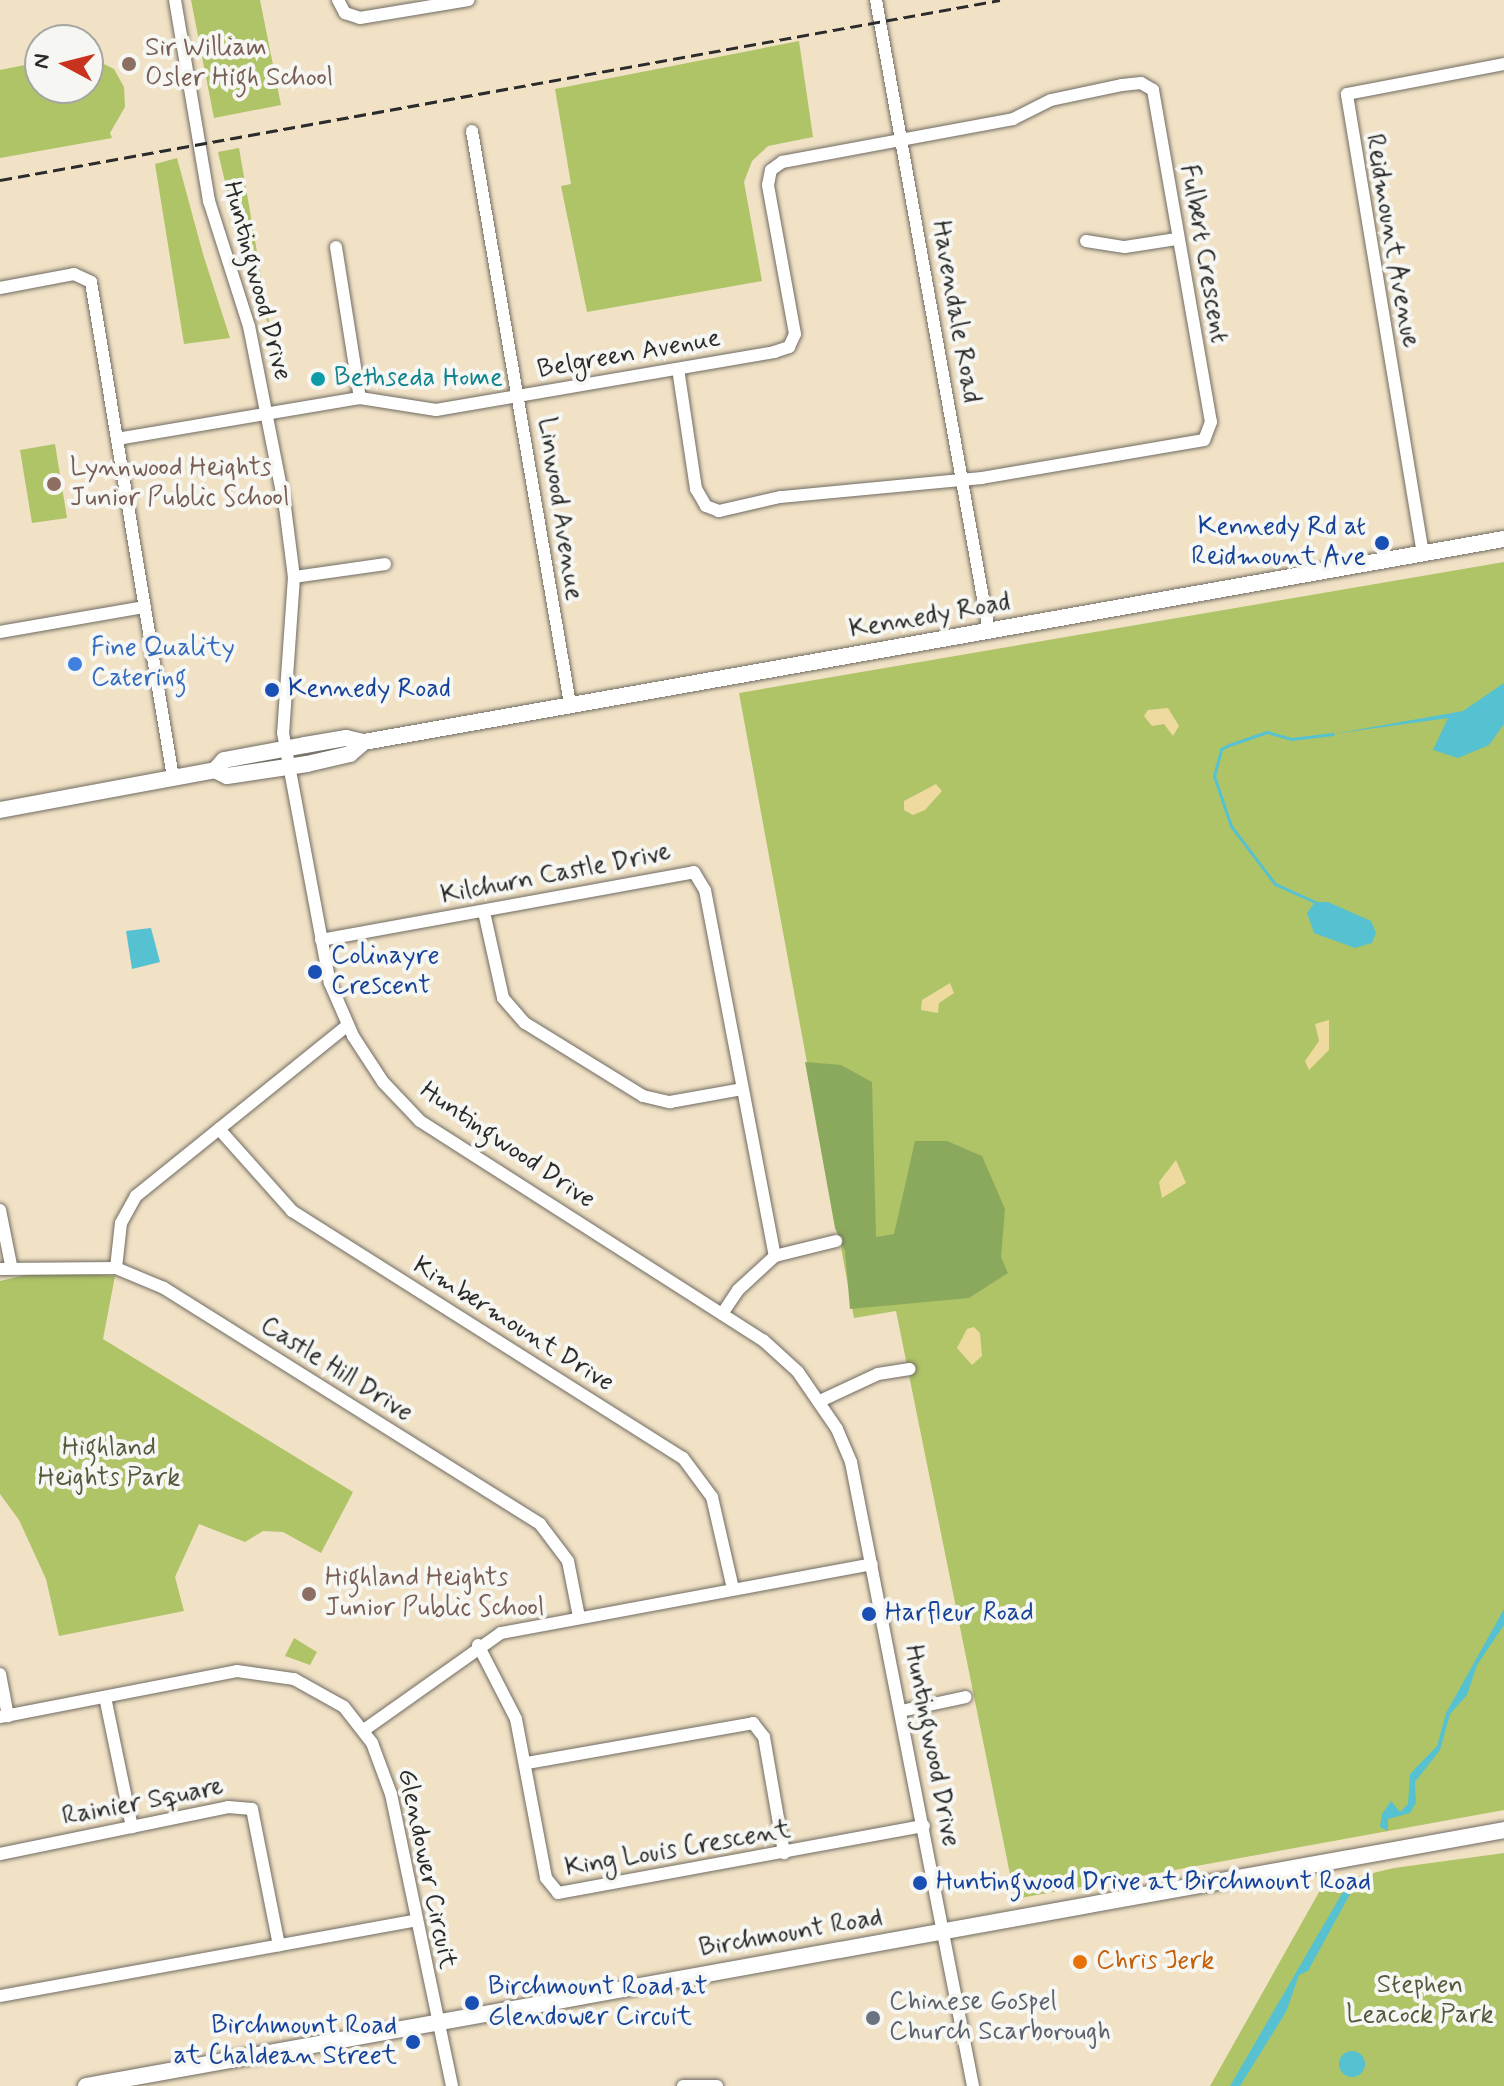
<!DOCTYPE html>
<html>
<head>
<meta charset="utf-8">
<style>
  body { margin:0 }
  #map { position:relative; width:1504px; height:2086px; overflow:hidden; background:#f1e2c6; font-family:Mynerve,sans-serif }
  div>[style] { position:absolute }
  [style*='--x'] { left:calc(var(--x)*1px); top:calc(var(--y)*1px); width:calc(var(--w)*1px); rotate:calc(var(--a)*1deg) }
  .green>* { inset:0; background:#afc367 }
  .forest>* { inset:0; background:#8ba95c }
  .sand>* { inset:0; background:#eeda9e }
  .water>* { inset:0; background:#56c1d1 }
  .round { border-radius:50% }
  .stream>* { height:3px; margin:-1.5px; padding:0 1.5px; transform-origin:1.5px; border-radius:1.5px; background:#56c1d1 }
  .roads { filter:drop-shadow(0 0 2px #706b61) drop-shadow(0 0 2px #706b61) }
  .minor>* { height:12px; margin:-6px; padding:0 6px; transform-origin:6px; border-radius:6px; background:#fff }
  .major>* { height:16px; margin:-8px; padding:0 8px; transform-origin:8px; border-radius:8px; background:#fff }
  .rail>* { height:3px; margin-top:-1.5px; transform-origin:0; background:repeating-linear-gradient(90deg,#2b2b2b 0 12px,transparent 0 18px) }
  .dots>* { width:22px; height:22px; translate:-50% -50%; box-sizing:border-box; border:4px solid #f6f6f2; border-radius:50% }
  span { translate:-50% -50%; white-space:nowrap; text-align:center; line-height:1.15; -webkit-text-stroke:8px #f6f6f2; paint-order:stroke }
  .education-label { font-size:26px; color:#785e54 }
  .left { translate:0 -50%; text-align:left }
  .street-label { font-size:26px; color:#2b2b2b }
  .culture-label { font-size:26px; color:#0d838f }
  .transit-label { font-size:26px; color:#164399 }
  .right { translate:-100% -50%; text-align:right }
  .shop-label { font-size:26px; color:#366cbe }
  .park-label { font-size:26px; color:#53593d }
  .food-label { font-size:26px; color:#c56008 }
  .worship-label { font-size:26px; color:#5b616d }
  .north { position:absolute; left:24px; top:24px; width:80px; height:80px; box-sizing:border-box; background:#f6f6f2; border:2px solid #a5a5a2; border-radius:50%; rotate:277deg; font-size:22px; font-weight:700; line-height:32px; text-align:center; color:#2b2b2b }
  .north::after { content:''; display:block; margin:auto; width:28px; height:36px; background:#c8321e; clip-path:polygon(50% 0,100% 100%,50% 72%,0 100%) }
</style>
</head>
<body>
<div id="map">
  <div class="green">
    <div style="clip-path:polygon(191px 0,260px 0,281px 105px,214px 118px)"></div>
    <div style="clip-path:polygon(799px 41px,813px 137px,768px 146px,752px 161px,744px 182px,762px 281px,587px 312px,561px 186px,571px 184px,555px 89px)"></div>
    <div style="clip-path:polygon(88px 56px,114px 69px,124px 87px,125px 107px,110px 133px,112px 138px,0 158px,0 70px,40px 62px,40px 88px,88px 88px)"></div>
    <div style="clip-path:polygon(239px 148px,271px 333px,236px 229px,218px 152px)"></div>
    <div style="clip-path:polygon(177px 158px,203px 254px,230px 338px,184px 344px,155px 164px)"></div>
    <div style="clip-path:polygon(55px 444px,67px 518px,32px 523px,20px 450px)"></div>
    <div style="clip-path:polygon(1504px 562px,1504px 1810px,1015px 1899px,896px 1311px,854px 1318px,739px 693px)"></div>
    <div style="clip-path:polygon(43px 1271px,115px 1276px,103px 1339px,353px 1492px,321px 1553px,283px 1532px,263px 1531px,245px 1542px,199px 1524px,175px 1577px,184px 1611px,59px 1636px,46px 1579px,19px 1520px,0 1494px,0 1281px)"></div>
    <div style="clip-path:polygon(294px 1638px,317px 1652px,310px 1665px,285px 1656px)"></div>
    <div style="clip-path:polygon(1504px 1853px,1504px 2086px,1210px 2086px,1323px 1885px,1394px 1868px)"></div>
  </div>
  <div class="forest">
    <div style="clip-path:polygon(805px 1062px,841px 1065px,872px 1082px,876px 1237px,894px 1234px,915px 1141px,947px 1141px,982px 1156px,1005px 1209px,1001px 1257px,1008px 1273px,969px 1298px,850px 1309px,845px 1251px,835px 1228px)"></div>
  </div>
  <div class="sand">
    <div style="clip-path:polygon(1168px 708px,1179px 726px,1173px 736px,1164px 724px,1152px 726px,1144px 716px,1148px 710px)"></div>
    <div style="clip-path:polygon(936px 784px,942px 791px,925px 810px,913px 815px,904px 810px,904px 801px)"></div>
    <div style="clip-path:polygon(950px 983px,954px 993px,939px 1003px,938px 1013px,921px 1010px,922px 1000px)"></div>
    <div style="clip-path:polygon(1329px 1020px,1329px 1050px,1309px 1070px,1305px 1061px,1319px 1041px,1315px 1024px)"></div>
    <div style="clip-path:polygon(1176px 1160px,1186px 1183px,1162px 1198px,1159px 1182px)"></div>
    <div style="clip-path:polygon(974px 1327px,980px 1333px,982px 1356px,972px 1365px,957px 1348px,967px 1329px)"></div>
  </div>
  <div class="water">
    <div style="clip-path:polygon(1504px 683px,1504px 724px,1489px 745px,1458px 758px,1433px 750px,1448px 718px,1333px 734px,1463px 711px)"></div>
    <div style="clip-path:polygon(1315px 902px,1328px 902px,1371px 921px,1376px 933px,1372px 943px,1355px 948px,1314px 933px,1307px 913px)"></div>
    <div style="clip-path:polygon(151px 928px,160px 962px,132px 969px,126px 931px)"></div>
    <div style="clip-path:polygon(1504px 1609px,1504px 1625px,1477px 1665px,1467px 1695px,1450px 1714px,1440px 1750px,1415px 1782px,1416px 1803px,1410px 1813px,1388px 1819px,1388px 1831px,1380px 1827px,1382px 1814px,1391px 1801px,1400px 1812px,1408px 1804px,1410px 1774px,1437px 1746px,1446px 1713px)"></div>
    <div style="clip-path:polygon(1357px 1878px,1365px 1881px,1355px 1885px,1308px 1971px,1299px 1975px,1286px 2012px,1240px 2086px,1230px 2086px,1341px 1895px)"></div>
    <div class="round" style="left:1339px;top:2051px;width:26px;height:26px"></div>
  </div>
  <div class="stream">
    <div style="--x:1315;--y:902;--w:44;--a:-155.8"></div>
    <div style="--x:1275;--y:884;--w:73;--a:-127.2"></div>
    <div style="--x:1231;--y:826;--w:53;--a:-108.8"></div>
    <div style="--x:1214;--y:776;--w:28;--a:-75"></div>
    <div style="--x:1221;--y:749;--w:9;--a:-27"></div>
    <div style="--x:1229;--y:745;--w:40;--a:-18.9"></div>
    <div style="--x:1267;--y:732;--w:25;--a:16"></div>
    <div style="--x:1291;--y:739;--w:42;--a:-6.8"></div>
  </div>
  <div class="roads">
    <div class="minor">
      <div style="--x:175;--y:0;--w:204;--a:80.4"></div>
      <div style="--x:209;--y:201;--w:131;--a:72.3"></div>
      <div style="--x:249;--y:326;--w:185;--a:78.8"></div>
      <div style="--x:285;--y:507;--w:71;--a:82.7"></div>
      <div style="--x:294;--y:577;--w:156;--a:94"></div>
      <div style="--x:283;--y:733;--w:254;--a:79.4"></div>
      <div style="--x:330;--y:983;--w:58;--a:66.5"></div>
      <div style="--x:353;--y:1036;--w:55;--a:56.9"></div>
      <div style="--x:383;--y:1082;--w:54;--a:46.5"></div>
      <div style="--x:420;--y:1121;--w:407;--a:32.6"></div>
      <div style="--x:763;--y:1340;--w:47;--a:42.4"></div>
      <div style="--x:798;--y:1372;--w:69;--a:55.6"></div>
      <div style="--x:837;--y:1429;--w:36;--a:67"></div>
      <div style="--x:851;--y:1462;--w:636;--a:78.94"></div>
      <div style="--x:338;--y:0;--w:15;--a:62"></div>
      <div style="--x:345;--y:13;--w:16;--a:18"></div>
      <div style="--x:360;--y:18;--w:110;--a:-9.4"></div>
      <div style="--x:876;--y:0;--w:642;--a:79.86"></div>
      <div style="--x:472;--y:131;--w:581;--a:80.29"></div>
      <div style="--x:1086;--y:241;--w:39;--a:9"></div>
      <div style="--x:1125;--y:247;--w:52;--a:-8.9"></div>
      <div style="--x:336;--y:247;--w:153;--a:81"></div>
      <div style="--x:0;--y:288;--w:75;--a:-10.7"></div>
      <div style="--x:74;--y:274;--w:19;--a:25"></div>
      <div style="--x:91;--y:282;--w:503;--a:80.61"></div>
      <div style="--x:117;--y:439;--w:246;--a:-9.6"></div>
      <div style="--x:360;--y:398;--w:77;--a:9"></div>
      <div style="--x:436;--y:410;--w:343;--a:-9.7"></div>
      <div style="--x:774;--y:352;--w:16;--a:-18"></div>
      <div style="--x:789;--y:347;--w:14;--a:-65"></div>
      <div style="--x:795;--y:334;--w:151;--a:-100.3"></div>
      <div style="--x:768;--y:185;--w:15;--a:-79"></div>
      <div style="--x:771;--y:170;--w:14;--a:-36"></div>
      <div style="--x:782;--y:162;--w:235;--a:-10.5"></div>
      <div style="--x:1013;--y:119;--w:42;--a:-26.6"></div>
      <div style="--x:1051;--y:100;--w:73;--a:-11.9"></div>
      <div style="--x:1122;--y:85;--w:19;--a:-6"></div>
      <div style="--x:1141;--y:83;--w:14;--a:30"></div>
      <div style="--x:1153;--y:90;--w:337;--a:80.1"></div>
      <div style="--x:1211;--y:422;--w:19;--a:111"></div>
      <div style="--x:1204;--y:440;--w:225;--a:170.3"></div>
      <div style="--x:982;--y:478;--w:203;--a:174.6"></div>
      <div style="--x:780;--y:497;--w:63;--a:167.1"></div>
      <div style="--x:719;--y:511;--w:14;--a:-159"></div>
      <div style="--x:706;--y:506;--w:20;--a:-120"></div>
      <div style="--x:696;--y:489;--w:121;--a:-98.5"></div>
      <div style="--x:1423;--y:554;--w:466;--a:-99.4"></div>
      <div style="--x:1347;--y:94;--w:160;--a:-10.8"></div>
      <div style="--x:294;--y:577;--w:92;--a:-8.1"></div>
      <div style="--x:0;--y:632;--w:147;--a:-9.8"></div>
      <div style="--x:484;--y:912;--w:88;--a:77.5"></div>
      <div style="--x:503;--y:998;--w:33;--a:49"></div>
      <div style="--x:525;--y:1023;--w:139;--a:31.7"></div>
      <div style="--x:643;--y:1096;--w:28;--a:13"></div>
      <div style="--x:670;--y:1102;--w:73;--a:-10.2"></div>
      <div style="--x:321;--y:940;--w:379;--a:-10.3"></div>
      <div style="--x:694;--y:872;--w:21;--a:59"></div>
      <div style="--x:705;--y:890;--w:373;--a:79.2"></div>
      <div style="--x:219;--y:1129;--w:110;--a:48.3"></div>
      <div style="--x:292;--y:1211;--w:462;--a:32.3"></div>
      <div style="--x:683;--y:1458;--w:49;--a:53.4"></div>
      <div style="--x:712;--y:1497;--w:94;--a:77.1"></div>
      <div style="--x:0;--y:1210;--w:56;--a:78.7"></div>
      <div style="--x:116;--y:1268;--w:45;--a:-83.7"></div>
      <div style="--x:121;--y:1223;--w:31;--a:-61"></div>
      <div style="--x:136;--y:1196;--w:272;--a:-38.9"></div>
      <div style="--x:0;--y:1269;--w:116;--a:-0.5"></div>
      <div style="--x:116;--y:1268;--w:52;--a:22.6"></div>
      <div style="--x:164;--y:1288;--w:444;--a:32.1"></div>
      <div style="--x:540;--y:1524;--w:46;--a:52.9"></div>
      <div style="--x:568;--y:1561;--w:57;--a:78.9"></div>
      <div style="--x:722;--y:1314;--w:29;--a:-56"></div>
      <div style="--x:738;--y:1290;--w:50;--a:-42.6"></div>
      <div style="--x:775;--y:1256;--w:63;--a:-13.8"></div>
      <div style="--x:820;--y:1401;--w:64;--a:-25"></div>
      <div style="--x:878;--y:1374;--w:32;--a:-9"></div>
      <div style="--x:478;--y:1645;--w:83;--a:62.8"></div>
      <div style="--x:516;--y:1719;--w:162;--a:79.3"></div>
      <div style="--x:546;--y:1878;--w:19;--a:51"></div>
      <div style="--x:558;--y:1893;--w:372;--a:-10.4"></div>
      <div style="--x:0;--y:1674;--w:43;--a:79.2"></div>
      <div style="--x:105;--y:1697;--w:133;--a:78.3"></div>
      <div style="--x:901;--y:1711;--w:66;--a:-12.2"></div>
      <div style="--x:0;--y:1717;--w:241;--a:-11"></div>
      <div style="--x:237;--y:1671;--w:58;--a:8"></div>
      <div style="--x:294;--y:1679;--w:57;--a:29.2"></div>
      <div style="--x:344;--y:1707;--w:46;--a:52.1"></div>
      <div style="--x:372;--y:1743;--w:54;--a:69.6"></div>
      <div style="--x:391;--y:1794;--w:298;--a:78.2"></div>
      <div style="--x:364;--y:1730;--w:168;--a:-35.3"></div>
      <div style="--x:501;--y:1633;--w:377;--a:-10.5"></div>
      <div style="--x:527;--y:1763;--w:230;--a:-10"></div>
      <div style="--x:753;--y:1723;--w:18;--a:52"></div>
      <div style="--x:764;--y:1737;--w:118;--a:80.2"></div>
      <div style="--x:0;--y:1854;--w:233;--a:-11.6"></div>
      <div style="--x:228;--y:1807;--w:24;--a:5"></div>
      <div style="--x:252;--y:1809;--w:139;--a:78.8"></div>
      <div style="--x:0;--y:1996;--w:421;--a:-10.3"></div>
      <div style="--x:683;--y:2086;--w:34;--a:0"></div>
    </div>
    <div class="major">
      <div style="--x:215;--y:770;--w:13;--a:27"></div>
      <div style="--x:227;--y:776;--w:81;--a:-8.5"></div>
      <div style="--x:307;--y:764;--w:44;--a:-13.1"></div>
      <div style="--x:350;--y:754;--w:18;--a:-41"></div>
      <div style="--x:0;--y:810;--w:219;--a:-10.5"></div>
      <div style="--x:215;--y:770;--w:13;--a:-48"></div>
      <div style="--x:224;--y:760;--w:82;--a:-10.5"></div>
      <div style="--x:305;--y:745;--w:42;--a:-9.7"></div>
      <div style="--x:346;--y:738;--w:18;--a:13"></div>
      <div style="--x:364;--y:742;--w:1158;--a:-10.1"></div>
      <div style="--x:86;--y:2086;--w:1441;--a:-10.23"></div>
    </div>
  </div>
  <div class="rail">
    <div style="--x:0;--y:180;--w:1016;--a:-10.2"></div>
  </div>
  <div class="dots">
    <div style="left:129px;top:64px;background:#8d6e63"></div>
    <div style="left:318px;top:379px;background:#0f9aa8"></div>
    <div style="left:54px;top:484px;background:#8d6e63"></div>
    <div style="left:1382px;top:543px;background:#1a4fb4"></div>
    <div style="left:75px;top:664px;background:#3f7fe0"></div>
    <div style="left:272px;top:690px;background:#1a4fb4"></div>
    <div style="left:315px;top:972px;background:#1a4fb4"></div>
    <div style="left:309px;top:1594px;background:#8d6e63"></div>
    <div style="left:869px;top:1614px;background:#1a4fb4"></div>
    <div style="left:920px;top:1883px;background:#1a4fb4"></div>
    <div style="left:1080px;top:1962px;background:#e8710a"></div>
    <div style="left:472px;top:2003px;background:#1a4fb4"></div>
    <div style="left:873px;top:2018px;background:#6b7280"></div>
    <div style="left:413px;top:2042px;background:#1a4fb4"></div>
  </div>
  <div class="education-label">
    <span class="left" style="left:145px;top:64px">Sir William<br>Osler High School</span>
    <span class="left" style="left:70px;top:484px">Lynnwood Heights<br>Junior Public School</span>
    <span class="left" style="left:325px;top:1594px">Highland Heights<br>Junior Public School</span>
  </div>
  <div class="street-label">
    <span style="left:1391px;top:241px;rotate:80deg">Reidmount Avenue</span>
    <span style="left:1203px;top:254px;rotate:80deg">Fulbert Crescent</span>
    <span style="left:256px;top:281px;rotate:75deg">Huntingwood Drive</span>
    <span style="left:955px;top:312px;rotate:80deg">Havendale Road</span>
    <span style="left:629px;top:355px;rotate:-10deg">Belgreen Avenue</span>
    <span style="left:559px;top:509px;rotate:81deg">Linwood Avenue</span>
    <span style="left:930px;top:617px;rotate:-10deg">Kennedy Road</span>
    <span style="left:556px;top:875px;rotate:-11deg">Kilchurn Castle Drive</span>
    <span style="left:507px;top:1146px;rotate:34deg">Huntingwood Drive</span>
    <span style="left:513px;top:1325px;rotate:32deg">Kimbermount Drive</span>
    <span style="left:336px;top:1370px;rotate:32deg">Castle Hill Drive</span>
    <span style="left:931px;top:1746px;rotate:79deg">Huntingwood Drive</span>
    <span style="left:143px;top:1803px;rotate:-11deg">Rainier Square</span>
    <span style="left:678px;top:1850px;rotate:-10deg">King Louis Crescent</span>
    <span style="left:426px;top:1869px;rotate:78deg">Glendower Circuit</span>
    <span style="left:791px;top:1934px;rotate:-10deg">Birchmount Road</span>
  </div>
  <div class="culture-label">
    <span class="left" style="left:334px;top:379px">Bethseda Home</span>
  </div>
  <div class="transit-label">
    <span class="right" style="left:1366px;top:543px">Kennedy Rd at<br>Reidmount Ave</span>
    <span class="left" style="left:288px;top:690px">Kennedy Road</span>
    <span class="left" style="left:331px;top:972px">Colinayre<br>Crescent</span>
    <span class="left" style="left:885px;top:1614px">Harfleur Road</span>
    <span class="left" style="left:936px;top:1883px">Huntingwood Drive at Birchmount Road</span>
    <span class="left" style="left:488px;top:2003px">Birchmount Road at<br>Glendower Circuit</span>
    <span class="right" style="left:397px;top:2042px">Birchmount Road<br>at Chaldean Street</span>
  </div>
  <div class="shop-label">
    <span class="left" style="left:91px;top:664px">Fine Quality<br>Catering</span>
  </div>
  <div class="park-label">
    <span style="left:109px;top:1464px">Highland<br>Heights Park</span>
    <span style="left:1420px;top:2001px">Stephen<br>Leacock Park</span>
  </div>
  <div class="food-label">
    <span class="left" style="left:1096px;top:1962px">Chris Jerk</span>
  </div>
  <div class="worship-label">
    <span class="left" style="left:889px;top:2018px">Chinese Gospel<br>Church Scarborough</span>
  </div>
  <div class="north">N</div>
</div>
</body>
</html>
